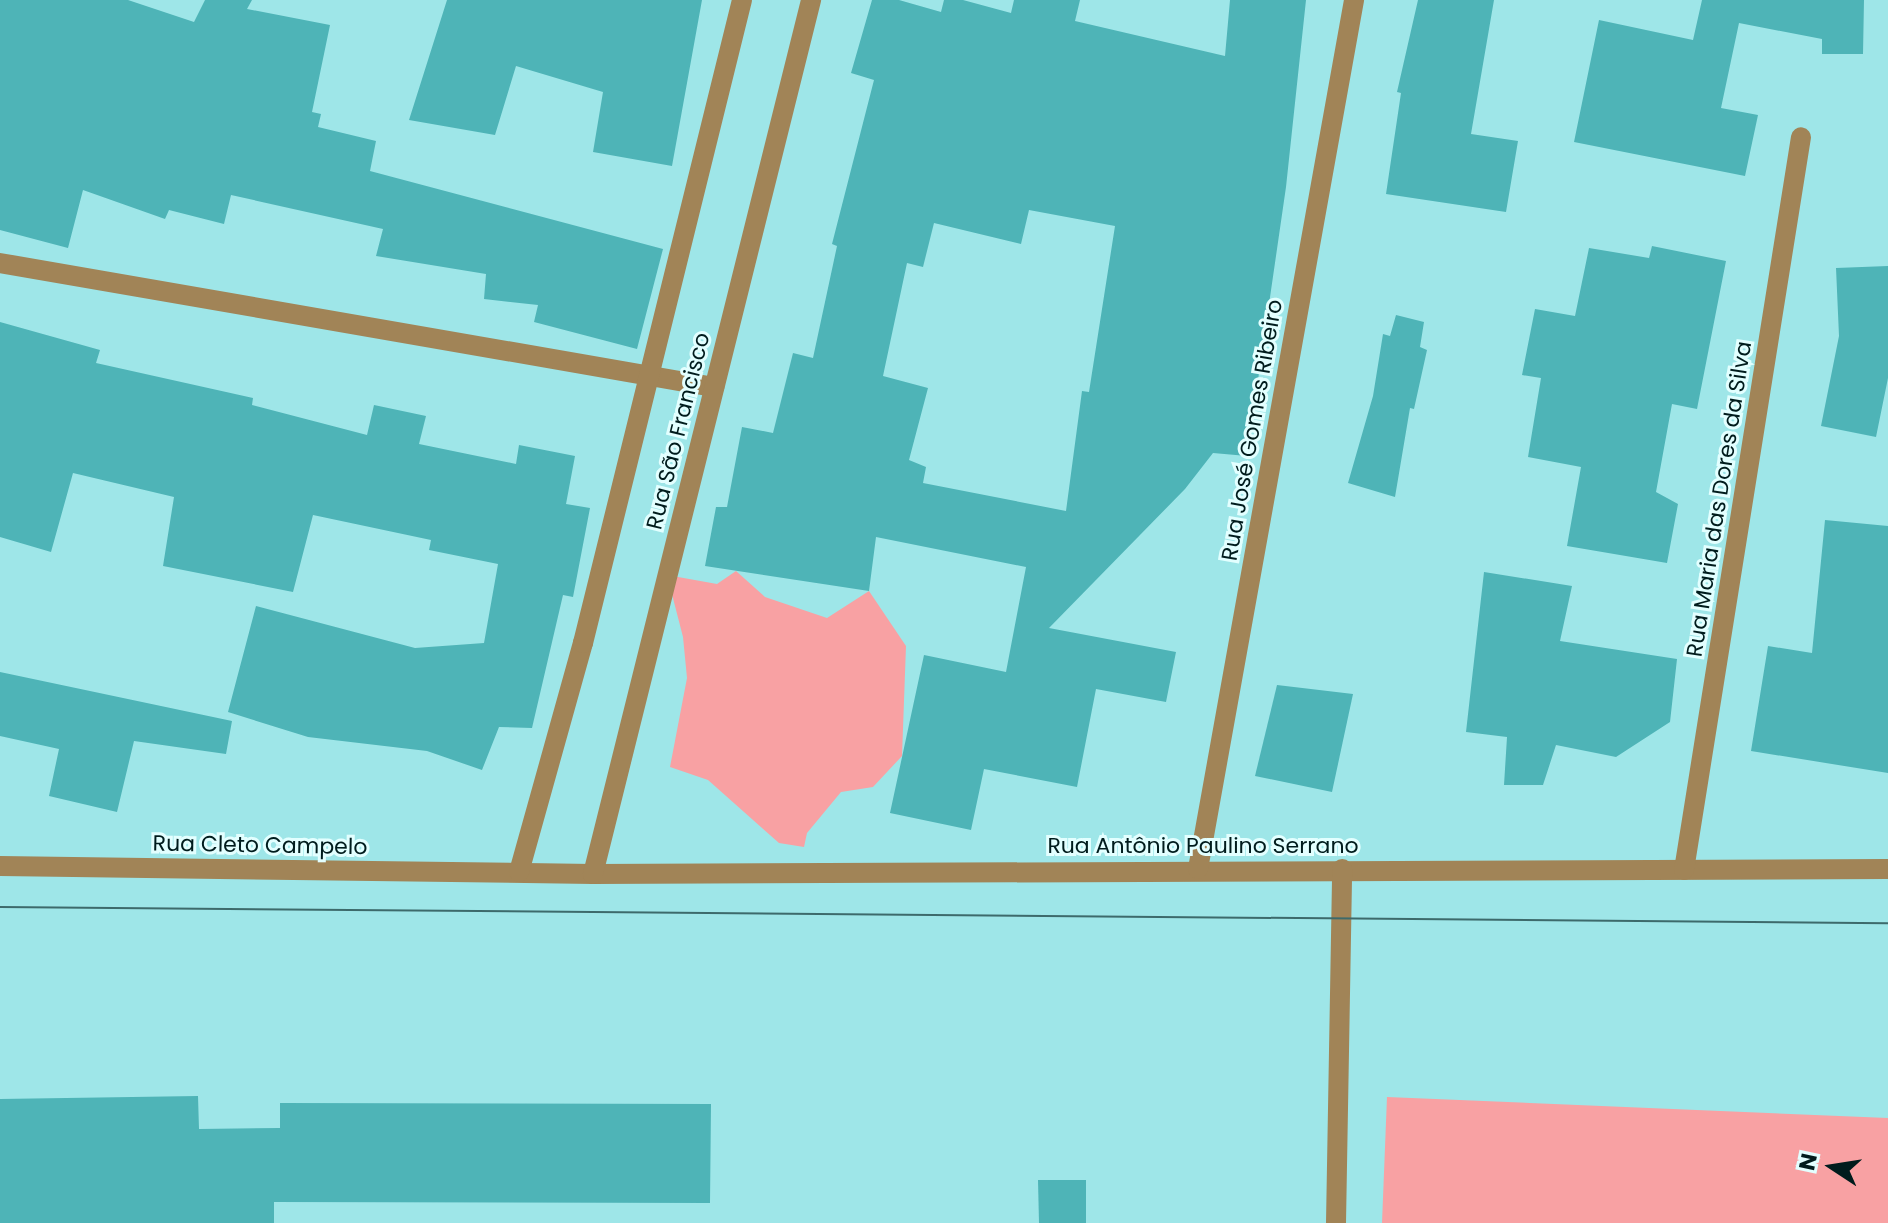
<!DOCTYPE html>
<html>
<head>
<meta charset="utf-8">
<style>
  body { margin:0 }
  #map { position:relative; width:1888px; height:1223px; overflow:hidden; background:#9ee6e8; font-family:Poppins,sans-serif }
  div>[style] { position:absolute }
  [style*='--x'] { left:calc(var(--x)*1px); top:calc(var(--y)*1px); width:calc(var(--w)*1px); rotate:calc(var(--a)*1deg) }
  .green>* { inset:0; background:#f8a1a3 }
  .building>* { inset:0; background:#4eb4b7 }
  .minor>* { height:20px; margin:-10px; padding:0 10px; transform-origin:10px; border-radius:10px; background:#a18457 }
  .tram>* { height:2px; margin:-1px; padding:0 1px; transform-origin:1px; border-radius:1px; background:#3d6a6b }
  span { translate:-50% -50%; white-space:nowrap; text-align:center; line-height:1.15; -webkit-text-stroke:6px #e3ffff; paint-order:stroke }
  .street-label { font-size:22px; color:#001c1d }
  .north { position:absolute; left:1792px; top:1127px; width:80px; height:80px; -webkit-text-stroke:6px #e3ffff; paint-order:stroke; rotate:282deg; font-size:22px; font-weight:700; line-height:32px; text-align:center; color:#001c1d }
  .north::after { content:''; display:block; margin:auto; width:28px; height:36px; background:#001c1d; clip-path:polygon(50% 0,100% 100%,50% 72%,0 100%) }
</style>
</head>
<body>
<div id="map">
  <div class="green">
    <div style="clip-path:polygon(736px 571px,765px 597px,827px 618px,869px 591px,906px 646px,902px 756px,873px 787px,841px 792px,807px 833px,804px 847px,779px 843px,708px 780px,670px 767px,687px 678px,683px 637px,667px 575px,717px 584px)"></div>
    <div style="clip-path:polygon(1387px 1097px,1888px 1118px,1888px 1223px,1382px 1223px)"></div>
  </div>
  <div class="building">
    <div style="clip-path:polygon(0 0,128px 0,194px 22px,205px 0,252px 0,247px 9px,330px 25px,312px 112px,321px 114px,318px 127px,376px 141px,370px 171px,663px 249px,637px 349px,534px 322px,538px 305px,484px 299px,486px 274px,376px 256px,383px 229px,231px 195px,224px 224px,169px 210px,165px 219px,83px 190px,68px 248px,0 230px)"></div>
    <div style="clip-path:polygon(447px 0,702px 0,672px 166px,593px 152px,603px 92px,516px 66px,495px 135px,409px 120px)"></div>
    <div style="clip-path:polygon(evenodd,872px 0,899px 0,941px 12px,944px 0,963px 0,1011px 13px,1014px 0,1080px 0,1075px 21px,1225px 56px,1230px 0,1306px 0,1286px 187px,1247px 456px,1213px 453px,1185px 489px,1049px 628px,1176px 652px,1166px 702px,1096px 689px,1077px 787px,984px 769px,971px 830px,890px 813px,924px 655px,1006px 672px,1026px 567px,876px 537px,869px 591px,705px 566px,716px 507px,727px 507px,742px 427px,773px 433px,793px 353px,813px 358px,837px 246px,832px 244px,874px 80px,851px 73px,872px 0,1029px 210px,1115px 226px,1089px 392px,1082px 391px,1066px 511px,923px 483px,926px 467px,909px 460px,928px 388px,883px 376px,907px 263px,923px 267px,934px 223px,1021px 244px,1029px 210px)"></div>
    <div style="clip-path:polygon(1418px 0,1494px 0,1471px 134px,1518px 141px,1506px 212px,1386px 194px,1401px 93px,1397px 92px)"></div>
    <div style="clip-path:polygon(1702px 0,1864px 0,1863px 54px,1822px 54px,1822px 39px,1739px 23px,1721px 108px,1758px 115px,1745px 176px,1574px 142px,1599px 20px,1693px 40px)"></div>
    <div style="clip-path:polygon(1652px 246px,1726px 261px,1697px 409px,1672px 404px,1656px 492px,1678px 504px,1667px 563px,1567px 546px,1581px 467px,1528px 457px,1541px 378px,1522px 375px,1535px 309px,1575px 316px,1589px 248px,1649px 258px)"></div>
    <div style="clip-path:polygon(1888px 266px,1888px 378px,1876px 437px,1821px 426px,1839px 336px,1836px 268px)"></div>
    <div style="clip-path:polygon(1396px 315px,1424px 322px,1420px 347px,1427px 350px,1414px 409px,1410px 408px,1395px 497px,1348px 483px,1373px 396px,1383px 334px,1390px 336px)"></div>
    <div style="clip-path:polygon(0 322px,100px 350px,96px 363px,253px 398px,252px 405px,367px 435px,374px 405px,426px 416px,419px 444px,516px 464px,519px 445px,575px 456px,566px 504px,590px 508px,573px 597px,563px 595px,532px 728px,499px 727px,482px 770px,427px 751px,308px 737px,228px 712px,256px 606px,415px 648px,484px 643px,498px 564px,429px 550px,431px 540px,313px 515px,293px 592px,163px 566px,174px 497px,73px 473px,51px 552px,0 537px)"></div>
    <div style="clip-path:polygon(1825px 520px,1888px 526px,1888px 773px,1751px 751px,1768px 646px,1812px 653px)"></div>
    <div style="clip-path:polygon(1484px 572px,1572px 586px,1560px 641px,1677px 659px,1670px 722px,1616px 757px,1556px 745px,1543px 785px,1504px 785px,1507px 737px,1466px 732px)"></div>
    <div style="clip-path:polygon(0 672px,232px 721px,226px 754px,134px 741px,117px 812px,49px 796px,59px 749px,0 736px)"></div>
    <div style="clip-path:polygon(1277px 685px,1353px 694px,1332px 792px,1255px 776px)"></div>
    <div style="clip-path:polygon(198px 1096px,199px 1129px,280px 1128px,280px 1103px,711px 1104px,710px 1203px,274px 1202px,274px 1223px,0 1223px,0 1099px)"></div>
    <div style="clip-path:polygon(1038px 1180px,1086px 1180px,1086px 1223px,1039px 1223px)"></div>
  </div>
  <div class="minor">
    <div style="--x:0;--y:263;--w:725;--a:9.85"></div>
    <div style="--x:0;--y:866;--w:593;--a:0.77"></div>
    <div style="--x:593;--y:874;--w:1295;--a:-0.22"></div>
    <div style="--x:1198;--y:869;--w:883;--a:-79.82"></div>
    <div style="--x:1684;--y:870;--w:742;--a:-80.93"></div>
    <div style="--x:519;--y:872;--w:238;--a:-74.4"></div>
    <div style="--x:583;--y:643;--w:662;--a:-76.11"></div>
    <div style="--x:593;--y:874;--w:901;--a:-75.99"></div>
    <div style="--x:1336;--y:1223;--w:354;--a:-89"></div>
  </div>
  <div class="tram">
    <div style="--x:0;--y:907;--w:1888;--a:0.49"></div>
  </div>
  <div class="street-label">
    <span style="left:1252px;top:430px;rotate:-80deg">Rua José Gomes Ribeiro</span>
    <span style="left:678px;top:431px;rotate:-76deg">Rua São Francisco</span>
    <span style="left:1719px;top:499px;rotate:-81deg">Rua Maria das Dores da Silva</span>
    <span style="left:260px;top:845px;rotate:1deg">Rua Cleto Campelo</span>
    <span style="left:1203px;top:846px">Rua Antônio Paulino Serrano</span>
  </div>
  <div class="north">N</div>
</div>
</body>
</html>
